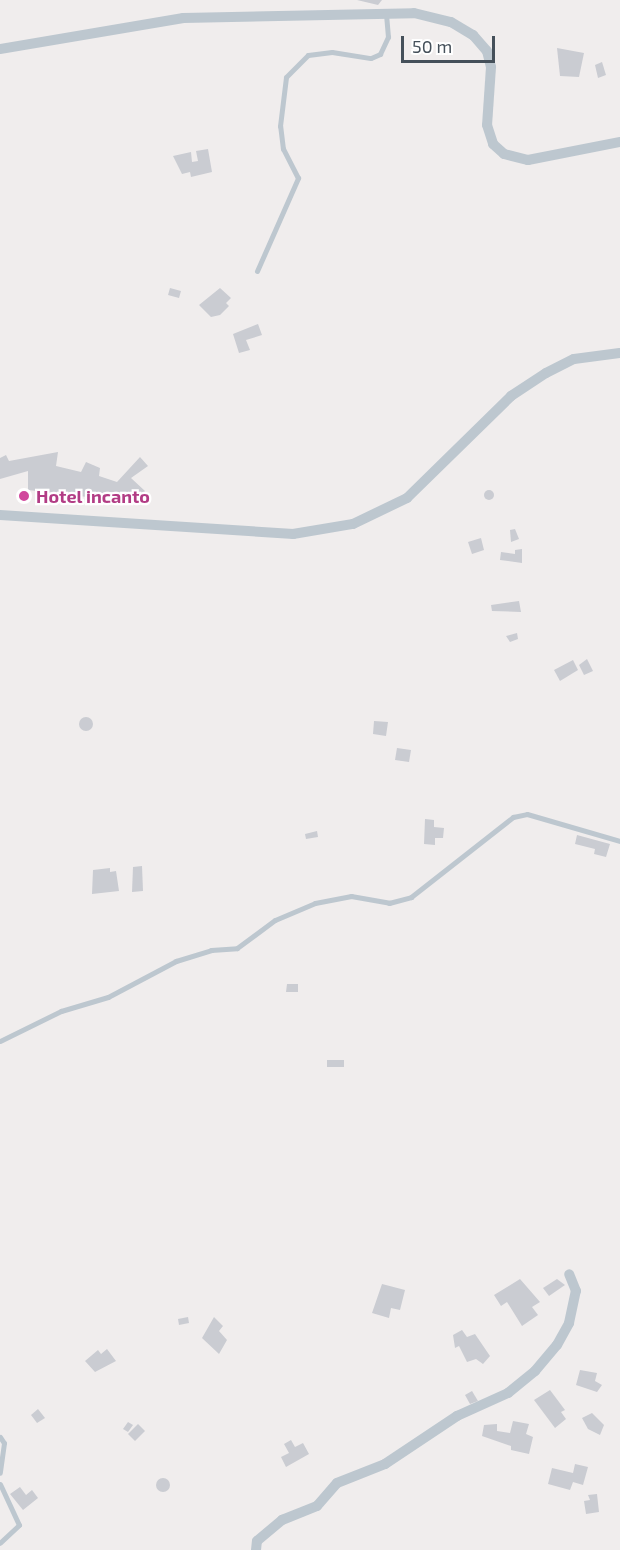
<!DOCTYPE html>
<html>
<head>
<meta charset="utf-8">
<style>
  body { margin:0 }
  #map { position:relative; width:620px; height:1550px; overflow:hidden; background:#f0eded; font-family:"Exo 2",sans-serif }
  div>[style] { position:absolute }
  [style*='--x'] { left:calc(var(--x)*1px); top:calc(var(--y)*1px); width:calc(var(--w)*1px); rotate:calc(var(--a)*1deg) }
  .building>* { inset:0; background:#caccd2 }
  .round { border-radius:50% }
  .service>* { height:5px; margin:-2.5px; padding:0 2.5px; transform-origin:2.5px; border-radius:2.5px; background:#bdc7cf }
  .minor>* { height:10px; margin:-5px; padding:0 5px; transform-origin:5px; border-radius:5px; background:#bdc7cf }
  .dots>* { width:16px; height:16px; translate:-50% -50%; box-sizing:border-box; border:3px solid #fff; border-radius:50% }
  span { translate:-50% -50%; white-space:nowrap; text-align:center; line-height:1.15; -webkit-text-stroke:4.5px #fff; paint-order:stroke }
  .hotel-label { font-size:18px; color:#b23c85; font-weight:700 }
  .left { translate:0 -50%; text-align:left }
  .scale { position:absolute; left:401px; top:36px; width:94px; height:27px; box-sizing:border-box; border:3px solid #45505a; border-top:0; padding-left:8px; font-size:18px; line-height:21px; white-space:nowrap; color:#45505a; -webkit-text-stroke:4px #fff; paint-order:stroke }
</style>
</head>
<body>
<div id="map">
  <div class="building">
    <div style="clip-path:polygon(357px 0,382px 0,378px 5px)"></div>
    <div style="clip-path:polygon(557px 48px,584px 53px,579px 77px,560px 76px)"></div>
    <div style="clip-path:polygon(602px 62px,606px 75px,598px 78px,595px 65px)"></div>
    <div style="clip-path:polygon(208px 149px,212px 172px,191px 177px,190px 172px,182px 174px,173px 156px,191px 152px,192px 162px,198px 161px,196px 151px)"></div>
    <div style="clip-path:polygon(170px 288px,181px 291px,179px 298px,168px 295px)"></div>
    <div style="clip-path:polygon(220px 288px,231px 298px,226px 303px,229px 306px,220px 315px,211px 317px,199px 305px)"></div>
    <div style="clip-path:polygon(258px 324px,262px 335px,246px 340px,250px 350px,239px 353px,233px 334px)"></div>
    <div style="clip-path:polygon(58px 452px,56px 466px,81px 472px,86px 462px,100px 468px,99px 476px,117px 482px,140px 457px,148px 466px,131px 478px,145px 491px,138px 503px,28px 490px,28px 471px,0 479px,0 458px,6px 455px,9px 461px)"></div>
    <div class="round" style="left:484px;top:490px;width:10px;height:10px"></div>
    <div style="clip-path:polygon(515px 529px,519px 539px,511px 542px,510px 530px)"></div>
    <div style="clip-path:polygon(481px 538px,484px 550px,472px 554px,468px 542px)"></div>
    <div style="clip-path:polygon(522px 549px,522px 563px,500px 560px,501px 552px,515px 554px,515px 550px)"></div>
    <div style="clip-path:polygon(519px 601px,521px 612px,492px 611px,491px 605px)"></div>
    <div style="clip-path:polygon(517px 633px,518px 639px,510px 642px,506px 636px)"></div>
    <div style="clip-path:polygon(587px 659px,593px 671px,584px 675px,579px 665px)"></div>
    <div style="clip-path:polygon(573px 660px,578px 670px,560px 681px,554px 670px)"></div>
    <div class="round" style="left:79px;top:717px;width:14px;height:14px"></div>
    <div style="clip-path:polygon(374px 721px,388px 722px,386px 736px,373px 734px)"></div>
    <div style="clip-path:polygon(397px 748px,411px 750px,409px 762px,395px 760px)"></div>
    <div style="clip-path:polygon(425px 819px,434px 820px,434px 827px,444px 828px,443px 838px,435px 838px,435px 845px,424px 844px)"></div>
    <div style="clip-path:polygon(317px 831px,318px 837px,306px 839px,305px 834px)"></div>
    <div style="clip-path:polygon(577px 835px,610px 844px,606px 857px,594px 854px,595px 849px,575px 844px)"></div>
    <div style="clip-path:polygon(142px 866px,143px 891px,132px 892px,133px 867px)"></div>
    <div style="clip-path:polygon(110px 868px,110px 872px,116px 871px,119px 891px,92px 894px,93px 870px)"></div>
    <div style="clip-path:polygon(287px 984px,298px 984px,298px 992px,286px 992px)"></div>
    <div style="clip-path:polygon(327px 1060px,344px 1060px,344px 1067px,327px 1067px)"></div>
    <div style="clip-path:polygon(520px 1279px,540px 1302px,532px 1307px,538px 1315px,522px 1326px,507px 1302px,501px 1306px,494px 1295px)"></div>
    <div style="clip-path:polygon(557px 1279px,565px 1285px,549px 1296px,543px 1288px)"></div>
    <div style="clip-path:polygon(382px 1284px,405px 1290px,400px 1310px,391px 1308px,389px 1318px,372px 1313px)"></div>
    <div style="clip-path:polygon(188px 1317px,189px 1323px,179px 1325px,178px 1319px)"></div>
    <div style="clip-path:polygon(214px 1317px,223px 1326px,219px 1331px,227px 1340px,219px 1354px,202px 1338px)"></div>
    <div style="clip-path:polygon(462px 1330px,467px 1337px,475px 1334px,490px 1356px,483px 1364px,476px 1359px,467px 1362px,459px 1346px,455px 1348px,453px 1335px)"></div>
    <div style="clip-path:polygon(107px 1349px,116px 1361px,95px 1372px,85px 1361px,98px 1350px,101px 1354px)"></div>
    <div style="clip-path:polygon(580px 1370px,597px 1373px,595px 1381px,602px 1385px,597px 1392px,576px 1385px)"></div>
    <div style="clip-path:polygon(550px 1390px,565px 1410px,561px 1412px,566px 1419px,555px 1428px,534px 1400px)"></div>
    <div style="clip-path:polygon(472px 1391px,478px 1401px,470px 1404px,465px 1395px)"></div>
    <div style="clip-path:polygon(38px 1409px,45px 1418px,37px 1423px,31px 1415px)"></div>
    <div style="clip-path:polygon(592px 1413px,604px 1425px,600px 1435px,588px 1429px,582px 1418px)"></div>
    <div style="clip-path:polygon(513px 1421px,529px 1424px,526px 1434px,533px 1437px,529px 1454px,511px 1450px,511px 1446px,482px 1436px,484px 1425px,497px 1424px,497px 1431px,510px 1433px)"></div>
    <div style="clip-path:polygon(128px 1422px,133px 1425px,128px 1432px,123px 1429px)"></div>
    <div style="clip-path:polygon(138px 1424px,145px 1431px,135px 1441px,128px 1434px)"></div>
    <div style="clip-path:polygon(291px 1440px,295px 1447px,303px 1443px,309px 1454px,286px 1467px,281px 1457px,289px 1453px,284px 1444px)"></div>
    <div style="clip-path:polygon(575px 1464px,588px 1467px,583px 1485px,573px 1482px,570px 1490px,548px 1484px,552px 1468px,573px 1473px)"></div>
    <div class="round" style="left:156px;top:1478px;width:14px;height:14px"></div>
    <div style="clip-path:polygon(20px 1487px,26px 1495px,32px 1490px,38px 1498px,23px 1510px,10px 1494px)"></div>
    <div style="clip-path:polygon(597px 1494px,599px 1512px,586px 1514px,584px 1501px,590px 1500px,588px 1495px)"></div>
  </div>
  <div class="service">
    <div style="--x:257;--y:271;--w:102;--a:-66.2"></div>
    <div style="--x:298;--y:178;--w:33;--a:-117"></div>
    <div style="--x:283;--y:149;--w:23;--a:-97"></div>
    <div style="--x:280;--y:126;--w:49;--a:-83"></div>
    <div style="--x:286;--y:77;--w:31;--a:-45"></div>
    <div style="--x:308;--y:55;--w:24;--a:-7"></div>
    <div style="--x:332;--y:52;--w:39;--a:9"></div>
    <div style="--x:371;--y:58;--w:10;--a:-24"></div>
    <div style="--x:380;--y:54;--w:19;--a:-65"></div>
    <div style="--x:388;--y:37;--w:23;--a:-95"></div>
    <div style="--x:0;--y:1041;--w:68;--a:-26.2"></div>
    <div style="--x:61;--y:1011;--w:49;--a:-16.6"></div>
    <div style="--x:108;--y:997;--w:77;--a:-27.9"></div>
    <div style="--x:176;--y:961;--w:37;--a:-17"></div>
    <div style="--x:211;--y:950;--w:26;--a:-4"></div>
    <div style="--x:237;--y:948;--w:47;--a:-36.4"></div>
    <div style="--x:275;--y:920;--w:43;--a:-23"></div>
    <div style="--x:315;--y:903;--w:37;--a:-11"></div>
    <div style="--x:351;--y:896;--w:39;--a:10"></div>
    <div style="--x:389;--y:903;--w:23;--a:-15"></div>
    <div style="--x:411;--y:897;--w:130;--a:-38.1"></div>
    <div style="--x:513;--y:817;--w:14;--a:-12"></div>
    <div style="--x:527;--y:814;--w:97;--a:16.2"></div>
    <div style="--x:0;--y:1437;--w:7;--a:56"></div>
    <div style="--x:4;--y:1443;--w:30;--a:98"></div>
    <div style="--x:0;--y:1484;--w:45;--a:65.1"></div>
    <div style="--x:19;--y:1525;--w:26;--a:137"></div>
  </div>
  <div class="minor">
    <div style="--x:0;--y:49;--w:186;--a:-9.6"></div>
    <div style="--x:183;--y:18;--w:231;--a:-1.2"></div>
    <div style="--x:414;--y:13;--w:38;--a:14"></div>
    <div style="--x:451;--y:22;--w:26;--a:31"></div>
    <div style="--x:473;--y:35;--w:21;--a:49"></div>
    <div style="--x:487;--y:51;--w:16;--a:76"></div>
    <div style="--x:491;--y:67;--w:58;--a:93.9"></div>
    <div style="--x:487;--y:125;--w:20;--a:72"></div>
    <div style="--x:493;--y:144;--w:15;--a:42"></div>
    <div style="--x:504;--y:154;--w:25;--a:14"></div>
    <div style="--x:528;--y:160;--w:94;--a:-11.1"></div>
    <div style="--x:0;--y:515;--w:294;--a:3.7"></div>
    <div style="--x:293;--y:534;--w:61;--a:-9.5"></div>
    <div style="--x:353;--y:524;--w:60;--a:-25.7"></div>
    <div style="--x:407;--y:498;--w:146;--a:-44.4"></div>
    <div style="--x:511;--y:396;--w:42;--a:-33.3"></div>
    <div style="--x:546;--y:373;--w:31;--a:-27"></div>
    <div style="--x:574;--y:359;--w:46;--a:-7.4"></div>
    <div style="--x:256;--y:1550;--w:9;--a:-84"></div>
    <div style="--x:257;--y:1541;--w:33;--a:-40"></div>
    <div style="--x:282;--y:1520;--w:38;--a:-22"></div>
    <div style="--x:317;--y:1506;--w:30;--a:-49"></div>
    <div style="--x:337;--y:1483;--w:52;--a:-21.6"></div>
    <div style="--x:385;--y:1464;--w:87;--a:-33.7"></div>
    <div style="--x:457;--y:1416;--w:56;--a:-24.3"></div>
    <div style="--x:508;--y:1393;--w:35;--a:-39"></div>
    <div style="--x:535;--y:1371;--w:34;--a:-50"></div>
    <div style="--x:557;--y:1345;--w:25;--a:-61"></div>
    <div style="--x:569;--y:1323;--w:33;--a:-78"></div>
    <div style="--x:576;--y:1291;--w:18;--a:-112"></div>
  </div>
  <div class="dots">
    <div style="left:24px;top:496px;background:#d1479c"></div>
  </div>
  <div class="hotel-label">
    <span class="left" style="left:36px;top:496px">Hotel incanto</span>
  </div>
  <div class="scale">50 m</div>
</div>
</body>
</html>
